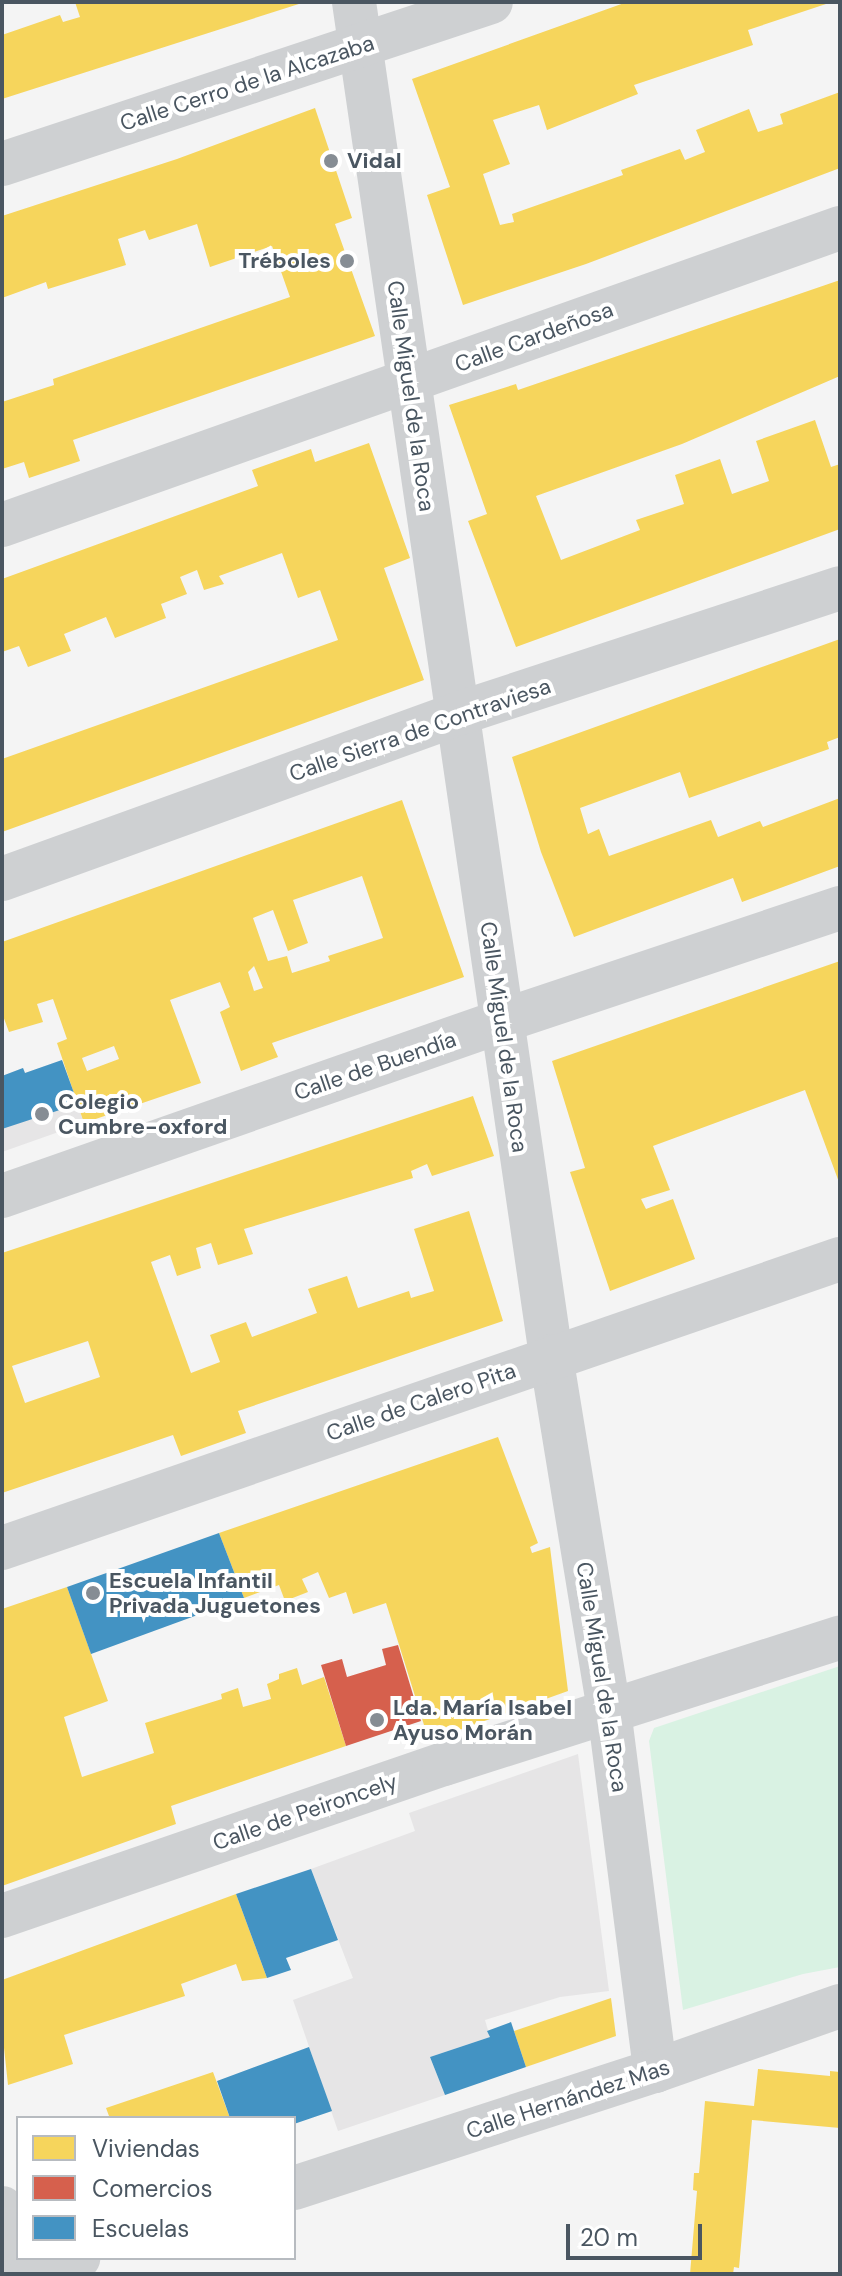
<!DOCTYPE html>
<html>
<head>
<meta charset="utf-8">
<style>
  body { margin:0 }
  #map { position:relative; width:842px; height:2276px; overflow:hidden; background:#f4f4f4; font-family:"DM Sans",sans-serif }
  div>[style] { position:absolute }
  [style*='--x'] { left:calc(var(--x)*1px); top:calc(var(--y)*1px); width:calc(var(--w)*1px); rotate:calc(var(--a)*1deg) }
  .education>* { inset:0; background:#e6e5e6 }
  .green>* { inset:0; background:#d9f2e3 }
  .homes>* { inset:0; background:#f6d55c }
  .shops>* { inset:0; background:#d6604d }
  .schools>* { inset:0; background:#4393c3 }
  .street>* { height:44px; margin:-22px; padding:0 22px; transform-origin:22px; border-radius:22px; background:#ced0d2 }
  .dots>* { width:22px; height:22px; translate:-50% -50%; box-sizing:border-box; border:4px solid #fff; border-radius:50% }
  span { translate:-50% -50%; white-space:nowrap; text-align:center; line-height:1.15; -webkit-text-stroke:8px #fff; paint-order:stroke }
  .street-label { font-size:22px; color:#4a5661 }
  .poi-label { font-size:22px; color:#4a5661; font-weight:700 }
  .left { translate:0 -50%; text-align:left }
  .right { translate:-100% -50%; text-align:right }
  .frame { position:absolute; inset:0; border:4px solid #4a5661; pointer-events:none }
  .legend { position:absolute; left:16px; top:2116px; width:280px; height:144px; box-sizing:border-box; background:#fff; border:2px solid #b7bbc0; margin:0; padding:10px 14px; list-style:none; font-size:24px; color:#4a5661 }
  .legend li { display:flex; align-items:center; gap:16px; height:40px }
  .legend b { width:40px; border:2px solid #b7bbc0 }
  .scale { position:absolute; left:566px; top:2224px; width:136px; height:36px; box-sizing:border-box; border:4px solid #4a5661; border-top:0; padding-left:10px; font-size:24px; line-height:28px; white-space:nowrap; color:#4a5661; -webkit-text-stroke:6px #fff; paint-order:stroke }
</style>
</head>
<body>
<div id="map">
  <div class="education">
    <div style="clip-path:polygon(62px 1060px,84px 1123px,2px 1152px,2px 1076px,23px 1068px,25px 1073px)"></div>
    <div style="clip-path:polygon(578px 1754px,609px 1991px,560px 1997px,485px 2020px,490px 2037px,430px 2057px,445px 2095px,338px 2131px,293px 2000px,353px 1978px,311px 1869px,415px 1831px,409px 1813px)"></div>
  </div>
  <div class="green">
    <div style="clip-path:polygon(840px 1666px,840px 1967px,803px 1974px,683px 2010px,649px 1741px,654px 1728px)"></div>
  </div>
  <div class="homes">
    <div style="clip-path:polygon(75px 2px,302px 2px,302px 3px,2px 99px,2px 35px,60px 15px,63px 22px,80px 17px)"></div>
    <div style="clip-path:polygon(627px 2px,829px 3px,748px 30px,753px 45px,634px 85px,638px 94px,547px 130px,539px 105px,493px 120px,510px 164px,483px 174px,500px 225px,514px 222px,512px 214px,623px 175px,621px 170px,680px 149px,685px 160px,705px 152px,696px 130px,749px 109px,758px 132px,783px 124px,780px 114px,840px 92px,840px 168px,586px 264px,463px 305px,427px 195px,450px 187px,412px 79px)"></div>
    <div style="clip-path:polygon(315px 108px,352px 218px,335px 224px,375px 336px,73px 440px,80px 461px,29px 478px,24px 462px,2px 469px,2px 402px,54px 385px,53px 379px,290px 297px,272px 246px,210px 267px,197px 224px,149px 240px,145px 230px,118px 239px,126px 265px,48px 289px,46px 282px,2px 298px,2px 216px,177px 159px)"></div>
    <div style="clip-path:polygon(840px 280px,840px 376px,682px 444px,536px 496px,561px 560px,640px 530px,636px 520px,684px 504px,675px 475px,720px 459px,732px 494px,769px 481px,756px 441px,815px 420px,831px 467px,840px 464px,840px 529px,516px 647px,468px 521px,487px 514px,449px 405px,516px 384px,518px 390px)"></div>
    <div style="clip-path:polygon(369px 443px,410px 558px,384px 568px,424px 680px,2px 832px,2px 759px,338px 640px,320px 590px,298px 598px,282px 553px,219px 576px,224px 584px,204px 590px,197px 570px,180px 577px,187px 594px,161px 604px,166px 618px,115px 638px,106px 617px,64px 634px,71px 651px,28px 667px,19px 646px,2px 652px,2px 579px,258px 486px,252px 470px,311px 449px,315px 462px)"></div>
    <div style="clip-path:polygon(840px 639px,840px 737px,827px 742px,829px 749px,689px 798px,680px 772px,580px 808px,588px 834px,599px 829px,609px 856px,711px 820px,718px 837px,760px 821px,763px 827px,840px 798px,840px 866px,742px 902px,733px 878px,574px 937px,541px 852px,512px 757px)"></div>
    <div style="clip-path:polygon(evenodd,402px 800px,464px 977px,272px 1043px,278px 1057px,241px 1071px,220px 1012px,230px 1007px,220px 982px,170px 1000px,201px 1083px,84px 1123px,57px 1043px,67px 1039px,53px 999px,37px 1004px,43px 1022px,9px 1032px,2px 1013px,2px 942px,402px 800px,362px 876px,383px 938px,328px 956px,330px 961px,292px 973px,287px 956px,268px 961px,253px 918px,273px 910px,288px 951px,308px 943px,293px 900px,362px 876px,402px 800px,254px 966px,263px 988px,254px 991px,248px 972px,254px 966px,402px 800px,114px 1046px,119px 1059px,87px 1071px,82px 1058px,114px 1046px)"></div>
    <div style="clip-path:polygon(840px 961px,840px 1185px,805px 1090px,653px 1146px,670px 1190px,641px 1199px,646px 1209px,673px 1199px,695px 1259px,610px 1291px,570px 1172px,585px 1168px,552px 1061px)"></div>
    <div style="clip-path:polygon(evenodd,473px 1096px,494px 1156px,432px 1176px,427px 1164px,411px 1171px,413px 1178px,244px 1229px,253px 1254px,218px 1265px,211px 1243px,196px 1248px,201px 1268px,177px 1276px,170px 1255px,151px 1262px,191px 1373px,220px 1362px,210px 1335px,246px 1322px,252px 1337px,317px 1313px,308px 1289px,347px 1276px,358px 1308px,409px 1291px,411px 1298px,434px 1291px,414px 1229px,469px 1211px,503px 1321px,238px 1411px,246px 1433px,181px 1456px,173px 1435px,2px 1493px,2px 1253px,473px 1096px,88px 1341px,100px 1377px,25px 1403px,12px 1366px,88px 1341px)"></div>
    <div style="clip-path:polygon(498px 1437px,538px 1543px,530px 1547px,532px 1553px,550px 1547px,568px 1691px,429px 1741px,386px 1603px,353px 1614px,346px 1592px,329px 1598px,318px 1572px,302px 1579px,308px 1592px,285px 1601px,279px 1585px,244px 1598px,219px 1533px)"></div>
    <div style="clip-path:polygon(67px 1587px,108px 1701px,64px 1717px,82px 1777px,154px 1753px,145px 1723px,222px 1699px,221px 1694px,238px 1688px,243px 1707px,271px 1699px,267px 1684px,279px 1679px,279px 1674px,297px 1668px,302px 1685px,324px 1677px,346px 1746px,171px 1806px,176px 1824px,2px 1886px,2px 1609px)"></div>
    <div style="clip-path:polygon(236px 1894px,267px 1978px,242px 1981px,236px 1964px,181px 1984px,185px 1996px,64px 2035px,73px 2064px,8px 2085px,2px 2029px,2px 1980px)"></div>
    <div style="clip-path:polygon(611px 1998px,616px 2036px,526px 2067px,514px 2031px)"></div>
    <div style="clip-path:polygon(758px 2069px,830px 2076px,830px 2071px,840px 2072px,840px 2128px,752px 2120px,739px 2268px,734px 2267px,733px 2274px,690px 2274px,697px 2191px,693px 2190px,694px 2173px,699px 2173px,705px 2101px,754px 2106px)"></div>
    <div style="clip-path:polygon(213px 2072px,230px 2118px,103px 2118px,109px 2116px,106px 2108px)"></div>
  </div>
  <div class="shops">
    <div style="clip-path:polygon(398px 1645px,421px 1721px,346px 1746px,321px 1665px,342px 1659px,347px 1677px,386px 1665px,382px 1649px)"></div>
  </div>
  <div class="schools">
    <div style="clip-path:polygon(62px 1060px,78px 1104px,2px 1129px,2px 1076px,23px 1068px,25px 1073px)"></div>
    <div style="clip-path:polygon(219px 1533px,244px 1598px,91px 1654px,67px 1587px)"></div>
    <div style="clip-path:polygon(311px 1869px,338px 1940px,286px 1958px,291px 1970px,267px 1978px,236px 1894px)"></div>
    <div style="clip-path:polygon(511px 2022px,526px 2067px,445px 2095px,430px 2057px,490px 2037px,487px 2031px)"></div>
    <div style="clip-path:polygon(309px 2047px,332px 2111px,294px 2124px,294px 2118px,230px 2118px,217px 2081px)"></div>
  </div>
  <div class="street">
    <div style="--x:354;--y:2;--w:1368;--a:81.72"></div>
    <div style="--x:551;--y:1356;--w:359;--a:80.7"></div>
    <div style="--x:609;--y:1710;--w:364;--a:82.7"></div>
    <div style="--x:2;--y:164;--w:515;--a:-18.33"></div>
    <div style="--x:2;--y:525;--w:889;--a:-19.52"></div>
    <div style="--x:2;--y:879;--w:484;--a:-19.9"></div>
    <div style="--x:457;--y:714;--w:403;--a:-18.2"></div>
    <div style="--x:2;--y:1196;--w:530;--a:-19.29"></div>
    <div style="--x:502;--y:1021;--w:356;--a:-18.5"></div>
    <div style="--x:2;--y:1548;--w:886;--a:-19.03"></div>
    <div style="--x:2;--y:1916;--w:467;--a:-19"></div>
    <div style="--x:444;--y:1764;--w:416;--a:-17.7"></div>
    <div style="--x:294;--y:2188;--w:379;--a:-18"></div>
    <div style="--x:655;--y:2071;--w:196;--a:-19.4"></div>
    <div style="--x:2;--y:2208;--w:67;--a:80.5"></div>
    <div style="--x:30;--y:2274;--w:51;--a:-18.4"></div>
  </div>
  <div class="dots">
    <div style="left:331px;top:161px;background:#868d94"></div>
    <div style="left:347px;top:261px;background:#868d94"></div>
    <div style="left:42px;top:1114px;background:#868d94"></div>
    <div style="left:93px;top:1593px;background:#868d94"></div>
    <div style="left:377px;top:1720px;background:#868d94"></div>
  </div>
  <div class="street-label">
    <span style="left:247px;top:83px;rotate:-18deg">Calle Cerro de la Alcazaba</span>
    <span style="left:534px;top:337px;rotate:-20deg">Calle Cardeñosa</span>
    <span style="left:411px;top:396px;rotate:82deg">Calle Miguel de la Roca</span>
    <span style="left:420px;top:730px;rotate:-19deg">Calle Sierra de Contraviesa</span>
    <span style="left:504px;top:1037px;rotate:82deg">Calle Miguel de la Roca</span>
    <span style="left:375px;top:1066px;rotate:-19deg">Calle de Buendía</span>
    <span style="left:421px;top:1402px;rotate:-19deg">Calle de Calero Pita</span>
    <span style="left:602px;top:1677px;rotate:81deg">Calle Miguel de la Roca</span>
    <span style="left:305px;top:1812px;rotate:-19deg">Calle de Peironcely</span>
    <span style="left:568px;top:2099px;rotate:-18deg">Calle Hernández Mas</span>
  </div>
  <div class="poi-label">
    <span class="left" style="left:347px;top:161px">Vidal</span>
    <span class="right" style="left:331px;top:261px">Tréboles</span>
    <span class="left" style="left:58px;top:1114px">Colegio<br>Cumbre-oxford</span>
    <span class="left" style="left:109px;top:1593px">Escuela Infantil<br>Privada Juguetones</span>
    <span class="left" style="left:393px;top:1720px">Lda. María Isabel<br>Ayuso Morán</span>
  </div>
  <div class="frame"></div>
  <ul class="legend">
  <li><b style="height:22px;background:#f6d55c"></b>Viviendas</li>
  <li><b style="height:22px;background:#d6604d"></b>Comercios</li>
  <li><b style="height:22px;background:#4393c3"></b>Escuelas</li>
  </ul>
  <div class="scale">20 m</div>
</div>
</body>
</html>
